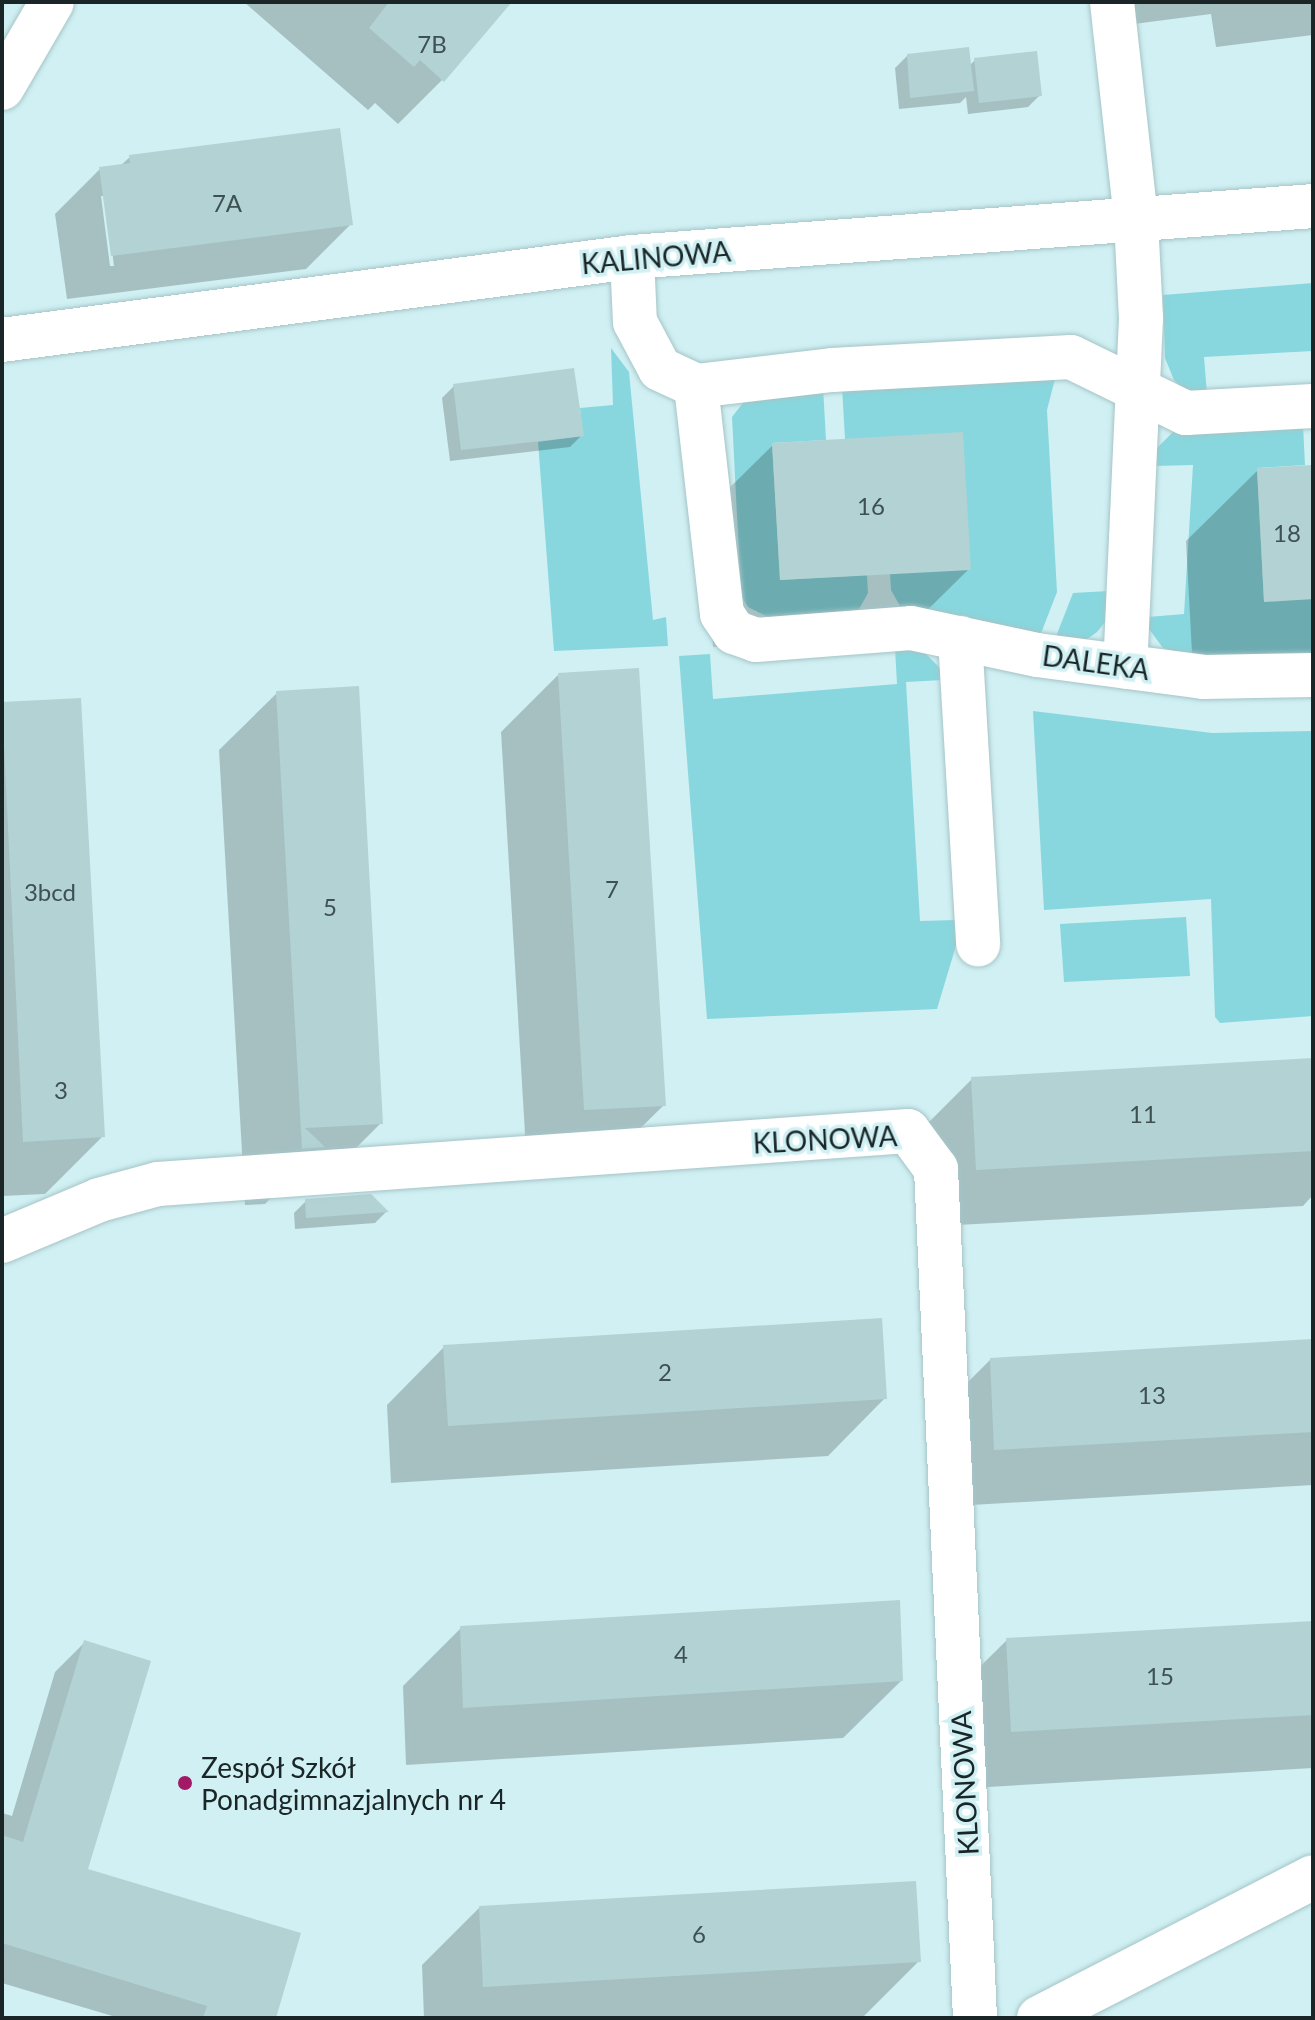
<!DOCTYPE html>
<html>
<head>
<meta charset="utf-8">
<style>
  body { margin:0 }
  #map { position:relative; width:1315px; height:2020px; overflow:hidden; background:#d0f0f3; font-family:Lato,sans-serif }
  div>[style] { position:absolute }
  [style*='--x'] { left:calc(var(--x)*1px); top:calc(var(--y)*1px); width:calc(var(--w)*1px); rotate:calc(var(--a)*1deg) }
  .green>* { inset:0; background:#88d7de }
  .shadow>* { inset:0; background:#0003 }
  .building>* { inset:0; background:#b2d2d4 }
  .roads { filter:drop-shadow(0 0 2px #a5c4c7) drop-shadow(0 0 2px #a5c4c7) }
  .street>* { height:44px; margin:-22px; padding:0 22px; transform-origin:22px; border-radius:22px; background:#fff }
  .secondary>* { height:44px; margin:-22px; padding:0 22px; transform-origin:22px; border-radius:22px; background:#fff }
  .dots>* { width:22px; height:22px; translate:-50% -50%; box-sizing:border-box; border:4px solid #d0f0f3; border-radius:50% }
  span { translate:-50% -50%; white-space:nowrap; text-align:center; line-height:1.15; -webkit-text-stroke:7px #d0f0f3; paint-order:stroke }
  .number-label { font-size:24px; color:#3f5052 }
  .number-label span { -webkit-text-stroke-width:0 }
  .street-label { font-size:28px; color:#192526 }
  .poi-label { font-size:28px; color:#192526 }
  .left { translate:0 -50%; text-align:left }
  .frame { position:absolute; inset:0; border:4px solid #192526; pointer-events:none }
</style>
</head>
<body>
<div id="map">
  <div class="green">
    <div style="clip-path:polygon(1313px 283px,1313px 351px,1204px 357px,1207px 394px,1182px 388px,1174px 380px,1165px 358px,1163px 295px)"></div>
    <div style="clip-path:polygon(611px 348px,629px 372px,653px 620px,666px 617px,668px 646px,554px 651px,538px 442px,583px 436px,580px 408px,613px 405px)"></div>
    <div style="clip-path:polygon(1056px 375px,1047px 410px,1057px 592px,1040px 636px,900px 606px,891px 590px,890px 574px,845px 439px,842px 387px)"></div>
    <div style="clip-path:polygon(823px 387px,826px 440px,772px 443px,780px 580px,867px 575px,868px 593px,858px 611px,774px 620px,748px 607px,741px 596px,732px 417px,746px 399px)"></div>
    <div style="clip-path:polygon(1303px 425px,1305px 465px,1257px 468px,1264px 601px,1313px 599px,1313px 656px,1186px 655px,1163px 648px,1149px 629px,1148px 617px,1184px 614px,1193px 465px,1154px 466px,1156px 449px,1174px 431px)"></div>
    <div style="clip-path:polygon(1109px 591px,1106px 621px,1097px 632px,1086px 640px,1055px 639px,1073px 593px)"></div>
    <div style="clip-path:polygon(895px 648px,921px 649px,942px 670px,943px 680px,906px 682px,920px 921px,956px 920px,958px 939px,937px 1009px,707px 1019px,679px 656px,710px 654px,713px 699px,897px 684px)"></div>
    <div style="clip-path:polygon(1033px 711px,1212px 733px,1313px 731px,1313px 1016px,1220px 1023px,1215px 1017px,1211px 899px,1044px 910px)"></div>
    <div style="clip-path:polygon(1186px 917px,1190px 976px,1064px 982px,1060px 924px)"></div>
  </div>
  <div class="shadow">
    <div style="clip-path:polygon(244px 2px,486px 2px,442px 80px,398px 124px,375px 103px,368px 110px)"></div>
    <div style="clip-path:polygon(1100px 2px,1313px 2px,1313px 35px,1216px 47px,1211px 14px,1103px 28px)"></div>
    <div style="clip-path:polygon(907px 56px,969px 66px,975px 60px,1040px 95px,1028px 107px,968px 114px,966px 97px,960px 103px,899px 109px,895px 68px)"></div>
    <div style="clip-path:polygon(evenodd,130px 157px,351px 224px,306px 269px,67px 299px,55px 214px,100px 169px,120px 166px,130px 157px,101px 196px,105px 196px,114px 266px,110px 266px,101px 196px)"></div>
    <div style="clip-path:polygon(454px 386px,582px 435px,570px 447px,450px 461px,442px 398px)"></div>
    <div style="clip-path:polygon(773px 445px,969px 569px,901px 636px,713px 647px,705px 512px)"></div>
    <div style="clip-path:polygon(1313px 467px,1313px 666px,1193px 672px,1186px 541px,1258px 470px)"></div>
    <div style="clip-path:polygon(558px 675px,664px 1105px,606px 1162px,527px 1167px,501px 732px)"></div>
    <div style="clip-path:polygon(277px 693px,381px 1123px,323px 1181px,286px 1182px,265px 1204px,245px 1205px,219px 750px)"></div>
    <div style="clip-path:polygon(79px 700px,103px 1136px,45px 1194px,2px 1196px,2px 704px)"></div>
    <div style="clip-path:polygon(1313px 1060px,1313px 1195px,1303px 1206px,920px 1227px,914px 1137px,972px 1079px)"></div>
    <div style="clip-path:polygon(306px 1201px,386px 1212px,375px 1223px,295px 1229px,294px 1213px)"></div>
    <div style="clip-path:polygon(1313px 1341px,1313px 1485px,937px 1507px,933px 1417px,990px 1360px)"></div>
    <div style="clip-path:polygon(444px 1347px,885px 1398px,828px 1456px,391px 1483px,387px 1405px)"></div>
    <div style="clip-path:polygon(1313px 1623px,1313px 1768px,954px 1789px,949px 1697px,1007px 1640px)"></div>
    <div style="clip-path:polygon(461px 1628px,901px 1681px,843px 1738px,406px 1765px,403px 1686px)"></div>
    <div style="clip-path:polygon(85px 1642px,85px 1870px,274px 2018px,119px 2018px,2px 1983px,2px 1813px,12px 1816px,55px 1672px)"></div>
    <div style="clip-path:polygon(479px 1908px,919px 1961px,862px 2018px,424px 2018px,422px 1965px)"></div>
  </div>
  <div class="building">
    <div style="clip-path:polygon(389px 2px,512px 2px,444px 82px,420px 60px,414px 67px,369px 28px)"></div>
    <div style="clip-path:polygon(969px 47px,974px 91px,910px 98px,907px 54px)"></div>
    <div style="clip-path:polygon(1037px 51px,1042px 96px,979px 103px,974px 58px)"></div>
    <div style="clip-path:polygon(340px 128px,353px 225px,111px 256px,99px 167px,130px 163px,129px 155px)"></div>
    <div style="clip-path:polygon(574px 368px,584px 436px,461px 450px,453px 384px)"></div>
    <div style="clip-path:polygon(963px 432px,971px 570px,780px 580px,772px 443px)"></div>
    <div style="clip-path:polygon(1313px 465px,1313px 599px,1264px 602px,1257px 468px)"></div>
    <div style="clip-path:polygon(639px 668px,666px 1106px,584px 1110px,558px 673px)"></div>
    <div style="clip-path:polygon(359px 686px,383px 1124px,305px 1128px,325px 1147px,302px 1149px,276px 691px)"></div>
    <div style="clip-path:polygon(81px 698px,105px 1137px,23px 1142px,2px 702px)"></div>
    <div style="clip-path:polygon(1313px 1058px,1313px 1151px,976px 1170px,971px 1077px)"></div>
    <div style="clip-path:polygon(371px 1194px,389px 1212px,306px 1218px,305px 1199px)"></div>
    <div style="clip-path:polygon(882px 1318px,887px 1399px,448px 1426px,443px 1345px)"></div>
    <div style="clip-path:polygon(1313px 1339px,1313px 1432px,994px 1450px,990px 1358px)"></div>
    <div style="clip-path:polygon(900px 1600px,903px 1681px,463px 1708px,460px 1626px)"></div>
    <div style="clip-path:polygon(1313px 1621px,1313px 1715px,1011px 1732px,1006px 1638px)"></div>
    <div style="clip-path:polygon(84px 1640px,151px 1661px,88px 1869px,301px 1933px,276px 2018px,203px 2018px,207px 2006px,2px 1943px,2px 1835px,23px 1842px)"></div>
    <div style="clip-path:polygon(916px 1881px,921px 1962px,483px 1987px,479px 1906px)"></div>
  </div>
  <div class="roads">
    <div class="street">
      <div style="--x:1112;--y:2;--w:219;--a:83.7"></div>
      <div style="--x:1136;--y:220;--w:98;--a:87.1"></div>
      <div style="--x:1141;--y:318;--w:349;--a:92.6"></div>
      <div style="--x:632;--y:257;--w:65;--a:87.4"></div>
      <div style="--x:635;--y:322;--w:53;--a:62"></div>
      <div style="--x:660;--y:369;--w:40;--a:25"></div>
      <div style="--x:696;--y:386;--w:229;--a:83.5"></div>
      <div style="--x:722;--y:614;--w:22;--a:56"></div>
      <div style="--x:734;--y:632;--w:23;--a:20"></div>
      <div style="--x:756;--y:640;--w:155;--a:-4.4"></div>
      <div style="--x:911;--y:628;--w:129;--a:12.1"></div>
      <div style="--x:1037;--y:655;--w:168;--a:7.5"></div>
      <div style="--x:1204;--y:677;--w:109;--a:-1.1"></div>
      <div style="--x:2;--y:340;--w:635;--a:-7.51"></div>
      <div style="--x:632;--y:257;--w:683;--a:-4.28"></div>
      <div style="--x:696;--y:386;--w:137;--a:-6.7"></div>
      <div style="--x:832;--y:370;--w:239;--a:-3.1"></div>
      <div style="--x:1071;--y:357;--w:128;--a:26"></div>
      <div style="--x:1186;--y:413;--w:127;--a:-3.2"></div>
      <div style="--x:960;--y:638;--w:307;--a:86.6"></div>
      <div style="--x:2;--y:1241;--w:105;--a:-22.9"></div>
      <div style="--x:99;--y:1200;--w:61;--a:-15.2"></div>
      <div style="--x:158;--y:1184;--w:752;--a:-4.04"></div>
      <div style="--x:908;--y:1131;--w:47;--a:53.6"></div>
      <div style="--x:936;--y:1169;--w:850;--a:87.37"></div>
    </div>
    <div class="secondary">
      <div style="--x:2;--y:88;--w:99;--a:-59.8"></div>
      <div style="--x:1039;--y:2018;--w:308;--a:-27.2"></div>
    </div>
  </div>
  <div class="dots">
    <div style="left:185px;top:1783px;background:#a21a65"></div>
  </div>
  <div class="number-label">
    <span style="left:432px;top:44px">7B</span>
    <span style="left:227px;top:203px">7A</span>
    <span style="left:871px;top:506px">16</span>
    <span style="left:1287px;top:533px">18</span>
    <span style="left:612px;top:889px">7</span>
    <span style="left:50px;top:892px">3bcd</span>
    <span style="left:330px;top:907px">5</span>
    <span style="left:61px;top:1090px">3</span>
    <span style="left:1143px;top:1114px">11</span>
    <span style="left:665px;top:1372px">2</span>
    <span style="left:1152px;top:1395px">13</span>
    <span style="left:681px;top:1654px">4</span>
    <span style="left:1160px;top:1676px">15</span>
    <span style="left:699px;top:1934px">6</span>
  </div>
  <div class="street-label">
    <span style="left:656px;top:257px;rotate:-5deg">KALINOWA</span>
    <span style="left:1096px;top:662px;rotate:8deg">DALEKA</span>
    <span style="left:825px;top:1139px;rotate:-3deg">KLONOWA</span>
    <span style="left:964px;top:1783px;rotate:-93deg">KLONOWA</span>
  </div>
  <div class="poi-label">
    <span class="left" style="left:201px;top:1783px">Zespół Szkół<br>Ponadgimnazjalnych nr 4</span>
  </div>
  <div class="frame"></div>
</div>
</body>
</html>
